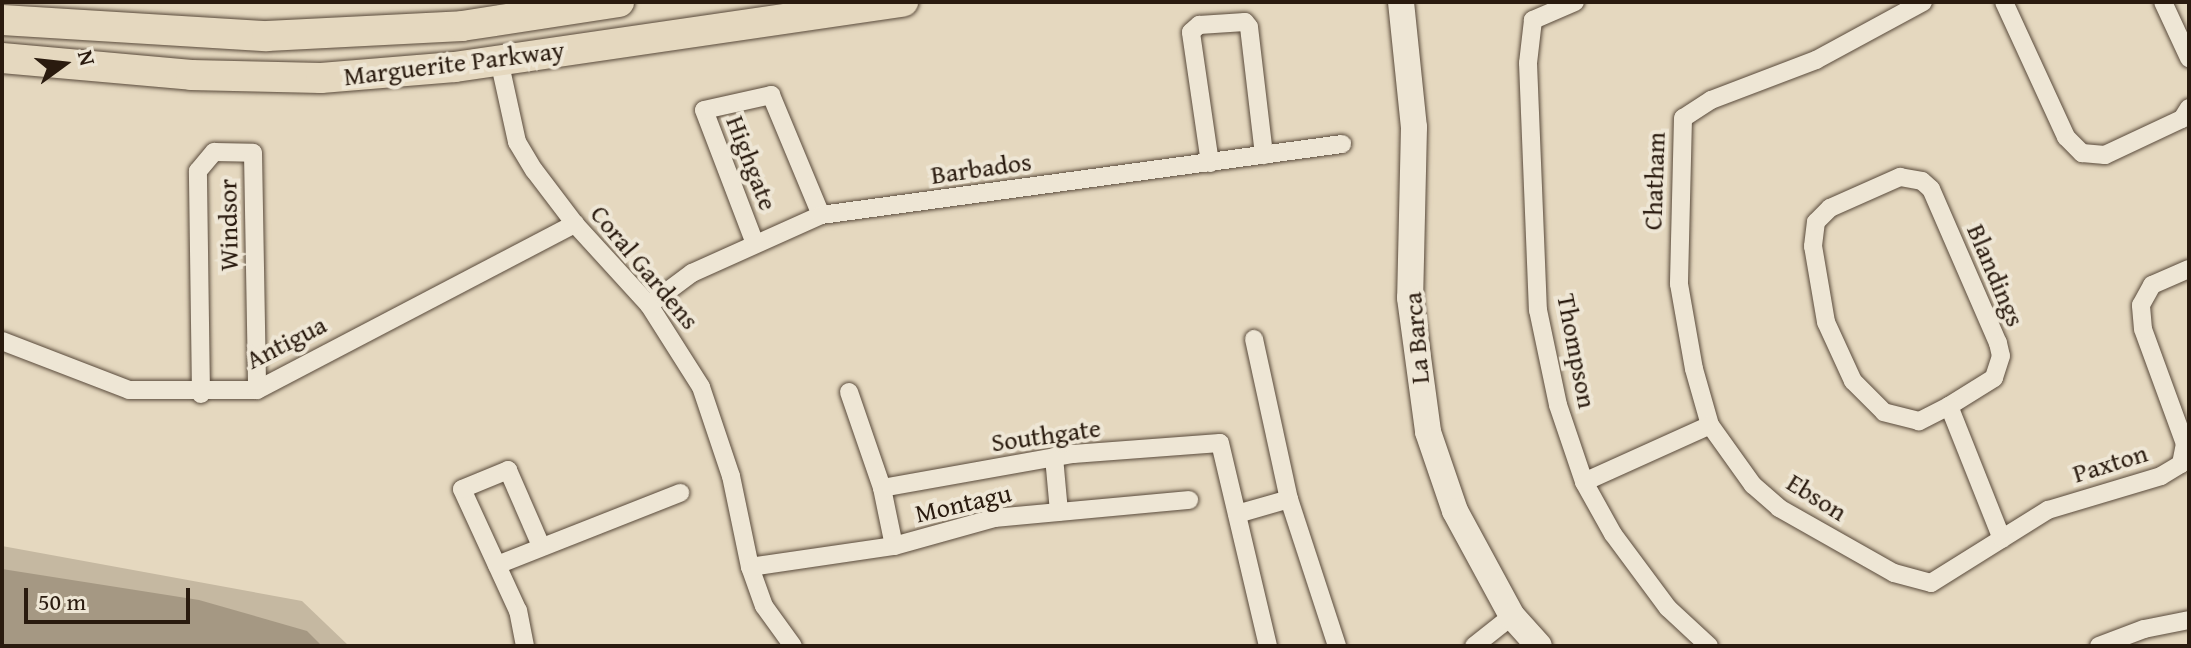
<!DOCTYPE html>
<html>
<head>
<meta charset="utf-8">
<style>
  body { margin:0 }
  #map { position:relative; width:2191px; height:648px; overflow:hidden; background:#e5d8bf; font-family:"Gentium Book Plus",serif }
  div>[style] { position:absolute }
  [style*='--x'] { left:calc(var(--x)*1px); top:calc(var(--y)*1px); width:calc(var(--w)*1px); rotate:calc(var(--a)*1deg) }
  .green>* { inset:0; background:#c5b8a1 }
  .water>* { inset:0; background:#a59883 }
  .roads { filter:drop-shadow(0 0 2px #594a3b) drop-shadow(0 0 2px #594a3b) }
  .street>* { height:18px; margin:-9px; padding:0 9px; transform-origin:9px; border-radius:9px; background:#eee6d5 }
  .secondary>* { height:26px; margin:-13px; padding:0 13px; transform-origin:13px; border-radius:13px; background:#eee6d5 }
  .primary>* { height:30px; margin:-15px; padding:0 15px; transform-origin:15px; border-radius:15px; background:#e5d8bf }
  span { translate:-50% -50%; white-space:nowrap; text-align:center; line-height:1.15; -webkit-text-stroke:8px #eee6d5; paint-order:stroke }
  .street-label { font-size:26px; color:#2a1b0f }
  .frame { position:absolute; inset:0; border:4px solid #2a1b0f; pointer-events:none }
  .north { position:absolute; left:24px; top:24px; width:80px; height:80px; -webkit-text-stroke:6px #eee6d5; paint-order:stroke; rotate:75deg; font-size:22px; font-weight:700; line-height:32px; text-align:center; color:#2a1b0f }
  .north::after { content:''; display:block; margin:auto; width:28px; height:36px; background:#2a1b0f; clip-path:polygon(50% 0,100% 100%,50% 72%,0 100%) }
  .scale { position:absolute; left:24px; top:588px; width:166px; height:36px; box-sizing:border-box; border:4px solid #2a1b0f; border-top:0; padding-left:10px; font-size:24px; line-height:28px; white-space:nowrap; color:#2a1b0f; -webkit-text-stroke:6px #eee6d5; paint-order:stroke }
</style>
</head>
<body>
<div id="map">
  <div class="green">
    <div style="clip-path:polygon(2px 546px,302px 601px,349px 646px,2px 646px)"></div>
  </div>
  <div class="water">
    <div style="clip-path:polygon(2px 569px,199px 600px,307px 631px,322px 646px,2px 646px)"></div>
  </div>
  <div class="roads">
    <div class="street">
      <div style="--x:1575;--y:2;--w:46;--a:156.8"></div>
      <div style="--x:1533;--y:20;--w:43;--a:96.6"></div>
      <div style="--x:1528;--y:63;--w:247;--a:87.7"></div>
      <div style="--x:1538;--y:310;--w:97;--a:78.1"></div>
      <div style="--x:1558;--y:405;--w:81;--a:71.3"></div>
      <div style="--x:1584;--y:482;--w:60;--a:60.9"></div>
      <div style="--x:1613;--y:534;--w:92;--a:53.4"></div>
      <div style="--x:1668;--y:608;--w:56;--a:42.8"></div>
      <div style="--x:1923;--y:2;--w:122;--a:151.5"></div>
      <div style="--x:1816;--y:60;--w:112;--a:159.1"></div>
      <div style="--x:1711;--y:100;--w:33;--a:147"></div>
      <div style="--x:1683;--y:118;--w:166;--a:91.4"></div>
      <div style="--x:1679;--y:284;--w:86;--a:80"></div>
      <div style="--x:1694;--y:369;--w:58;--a:74.1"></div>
      <div style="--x:1710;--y:425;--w:74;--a:54.4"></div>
      <div style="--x:1753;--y:485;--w:35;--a:41"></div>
      <div style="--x:1779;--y:508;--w:132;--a:29.5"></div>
      <div style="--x:1894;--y:573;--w:38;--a:15"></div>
      <div style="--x:1931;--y:583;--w:138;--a:-32"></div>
      <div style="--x:2048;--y:510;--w:118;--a:-16.7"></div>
      <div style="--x:2161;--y:476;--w:23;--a:-31"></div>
      <div style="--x:2181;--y:464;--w:20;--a:-79"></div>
      <div style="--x:2185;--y:444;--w:122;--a:-110.1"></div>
      <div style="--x:2143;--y:329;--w:24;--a:-95"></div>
      <div style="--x:2141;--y:305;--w:23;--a:-61"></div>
      <div style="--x:2152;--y:285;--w:40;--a:-23.4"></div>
      <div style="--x:2004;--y:2;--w:149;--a:65.3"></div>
      <div style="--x:2066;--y:137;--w:23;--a:45"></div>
      <div style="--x:2082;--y:153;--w:23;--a:5"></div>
      <div style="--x:2105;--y:155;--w:85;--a:-25.1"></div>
      <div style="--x:2182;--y:119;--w:13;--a:-58"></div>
      <div style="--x:2163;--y:2;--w:62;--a:65.1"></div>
      <div style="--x:499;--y:60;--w:84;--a:77.6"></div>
      <div style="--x:517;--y:142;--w:33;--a:59"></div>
      <div style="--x:534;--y:170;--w:68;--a:52.8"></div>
      <div style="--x:575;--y:224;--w:110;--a:47.6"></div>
      <div style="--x:649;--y:305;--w:97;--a:57.6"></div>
      <div style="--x:701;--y:387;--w:94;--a:71.4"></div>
      <div style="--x:731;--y:476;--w:93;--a:78.2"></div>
      <div style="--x:750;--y:567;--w:41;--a:70.3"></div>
      <div style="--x:764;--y:606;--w:49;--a:54.1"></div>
      <div style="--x:1210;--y:163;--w:132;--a:-98.3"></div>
      <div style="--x:1191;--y:32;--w:11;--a:-41"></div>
      <div style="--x:1199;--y:25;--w:46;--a:-3.7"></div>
      <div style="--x:1245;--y:22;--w:6;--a:51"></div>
      <div style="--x:1249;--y:27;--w:129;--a:83.3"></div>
      <div style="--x:754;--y:241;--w:140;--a:-110.9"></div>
      <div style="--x:704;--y:110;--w:69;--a:-12.6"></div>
      <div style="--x:771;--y:95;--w:130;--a:67.4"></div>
      <div style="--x:649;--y:305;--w:54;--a:-36.7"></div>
      <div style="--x:692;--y:273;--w:141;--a:-24.2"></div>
      <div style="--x:821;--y:215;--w:526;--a:-7.76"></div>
      <div style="--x:1254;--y:339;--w:164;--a:77.7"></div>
      <div style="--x:1289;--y:499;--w:155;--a:71.9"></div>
      <div style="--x:2;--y:341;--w:136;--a:21.1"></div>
      <div style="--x:129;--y:390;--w:128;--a:0"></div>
      <div style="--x:257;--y:390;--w:359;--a:-27.6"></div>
      <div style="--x:849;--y:392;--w:102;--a:71"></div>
      <div style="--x:882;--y:488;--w:59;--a:78.3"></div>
      <div style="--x:201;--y:394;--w:223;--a:-90.8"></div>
      <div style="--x:198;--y:171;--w:25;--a:-50"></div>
      <div style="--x:214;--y:152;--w:39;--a:1"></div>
      <div style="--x:253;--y:153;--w:237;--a:89"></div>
      <div style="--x:1949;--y:406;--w:34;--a:153"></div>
      <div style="--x:1919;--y:421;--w:36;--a:-166"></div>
      <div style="--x:1884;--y:412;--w:44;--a:-135"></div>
      <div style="--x:1853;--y:381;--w:65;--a:-114.6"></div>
      <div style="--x:1826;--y:322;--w:77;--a:-99.7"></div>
      <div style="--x:1813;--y:246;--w:24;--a:-83"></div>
      <div style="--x:1816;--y:222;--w:20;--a:-45"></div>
      <div style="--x:1830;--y:208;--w:77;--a:-23.9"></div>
      <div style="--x:1900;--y:177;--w:22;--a:10"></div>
      <div style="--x:1922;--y:181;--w:12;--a:42"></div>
      <div style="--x:1931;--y:189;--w:168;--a:66.5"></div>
      <div style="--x:1998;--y:343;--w:13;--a:77"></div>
      <div style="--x:2001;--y:356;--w:23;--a:108"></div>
      <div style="--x:1994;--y:378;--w:53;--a:148.1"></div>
      <div style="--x:1949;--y:406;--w:143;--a:68.3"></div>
      <div style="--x:1054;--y:457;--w:55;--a:84.8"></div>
      <div style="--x:1584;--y:482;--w:138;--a:-24.3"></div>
      <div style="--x:882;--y:488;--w:194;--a:-10.1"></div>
      <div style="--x:1073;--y:454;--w:147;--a:-4.3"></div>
      <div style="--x:1220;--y:443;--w:209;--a:76.7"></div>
      <div style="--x:1237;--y:514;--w:54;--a:-16.1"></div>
      <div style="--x:497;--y:565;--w:197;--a:-21.5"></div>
      <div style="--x:750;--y:567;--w:146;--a:-8.3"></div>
      <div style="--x:894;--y:546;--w:105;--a:-15.5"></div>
      <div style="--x:995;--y:518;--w:195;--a:-5.3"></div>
      <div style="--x:525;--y:646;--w:36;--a:-101"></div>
      <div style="--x:518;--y:611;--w:134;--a:-114.7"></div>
      <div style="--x:462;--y:489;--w:50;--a:-22.4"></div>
      <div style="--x:508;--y:470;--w:83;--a:66.5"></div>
      <div style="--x:1474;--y:646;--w:48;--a:-38.3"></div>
      <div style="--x:2099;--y:646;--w:48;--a:-20.7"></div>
      <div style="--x:2144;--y:629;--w:46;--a:-11.3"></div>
    </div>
    <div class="secondary">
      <div style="--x:1401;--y:2;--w:126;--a:84.1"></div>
      <div style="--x:1414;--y:127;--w:171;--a:91.3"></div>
      <div style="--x:1410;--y:298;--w:135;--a:82.3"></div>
      <div style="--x:1428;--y:432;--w:83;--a:71.1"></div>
      <div style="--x:1455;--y:511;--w:119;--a:61.5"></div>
      <div style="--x:1512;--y:616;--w:40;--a:48"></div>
    </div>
    <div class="primary">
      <div style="--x:2;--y:20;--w:265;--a:3.5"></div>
      <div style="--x:267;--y:36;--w:195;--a:-2.9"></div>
      <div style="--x:462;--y:26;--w:159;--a:-8.7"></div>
      <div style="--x:2;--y:58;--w:190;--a:5.1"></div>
      <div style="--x:191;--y:75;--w:130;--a:1.3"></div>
      <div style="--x:321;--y:78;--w:134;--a:-4.7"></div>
      <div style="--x:455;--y:67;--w:453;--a:-8.3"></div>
    </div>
  </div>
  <div class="street-label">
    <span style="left:454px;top:63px;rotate:-7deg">Marguerite Parkway</span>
    <span style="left:752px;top:163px;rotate:69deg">Highgate</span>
    <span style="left:981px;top:168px;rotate:-8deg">Barbados</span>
    <span style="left:1654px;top:181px;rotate:-88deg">Chatham</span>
    <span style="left:228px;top:225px;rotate:-91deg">Windsor</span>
    <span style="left:645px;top:267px;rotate:50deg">Coral Gardens</span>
    <span style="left:1996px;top:275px;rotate:67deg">Blandings</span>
    <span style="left:1416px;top:338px;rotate:-95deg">La Barca</span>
    <span style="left:286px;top:342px;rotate:-27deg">Antigua</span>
    <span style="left:1577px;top:351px;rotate:79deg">Thompson</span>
    <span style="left:1046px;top:435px;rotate:-8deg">Southgate</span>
    <span style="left:2110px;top:463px;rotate:-17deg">Paxton</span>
    <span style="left:1817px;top:497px;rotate:32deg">Ebson</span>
    <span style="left:963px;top:503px;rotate:-13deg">Montagu</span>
  </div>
  <div class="frame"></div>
  <div class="north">N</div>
  <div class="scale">50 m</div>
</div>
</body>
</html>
